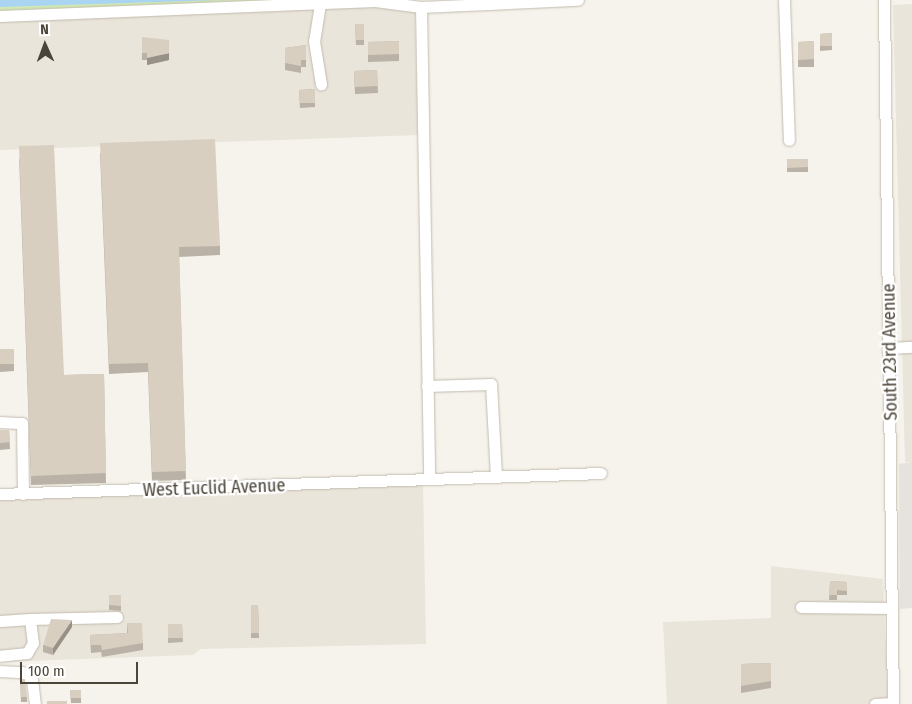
<!DOCTYPE html>
<html>
<head>
<meta charset="utf-8">
<style>
  body { margin:0 }
  #map { position:relative; width:912px; height:704px; overflow:hidden; background:#f6f3ec; font-family:"Fira Sans Condensed",sans-serif }
  div>[style] { position:absolute }
  [style*='--x'] { left:calc(var(--x)*1px); top:calc(var(--y)*1px); width:calc(var(--w)*1px); rotate:calc(var(--a)*1deg) }
  .residential>* { inset:0; background:#eae5da }
  .industrial>* { inset:0; background:#e6e2dd }
  .green>* { inset:0; background:#d2eab5 }
  .water>* { inset:0; background:#a9d4f2 }
  .roads { filter:drop-shadow(0 0 1px #c2bbae) drop-shadow(0 0 1px #c2bbae) }
  .minor>* { height:11px; margin:-5.5px; padding:0 5.5px; transform-origin:5.5px; border-radius:5.5px; background:#fff }
  .wall>* { inset:0; background:#bab2a6 }
  .shaded-wall>* { inset:0; background:#979187 }
  .building>* { inset:0; background:#d8cfc1 }
  span { translate:-50% -50%; white-space:nowrap; text-align:center; line-height:1.15; -webkit-text-stroke:4.5px #fff; paint-order:stroke }
  .street-label { font-size:18px; color:#4b4439 }
  .north { position:absolute; left:20px; top:20px; width:50px; height:50px; -webkit-text-stroke:4px #fff; paint-order:stroke; rotate:358deg; font-size:14px; font-weight:700; line-height:20px; text-align:center; color:#4b4439 }
  .north::after { content:''; display:block; margin:auto; width:18px; height:22px; background:#4b4439; clip-path:polygon(50% 0,100% 100%,50% 72%,0 100%) }
  .scale { position:absolute; left:20px; top:662px; width:118px; height:22px; box-sizing:border-box; border:2px solid #4b4439; border-top:0; padding-left:6px; font-size:15px; line-height:18px; white-space:nowrap; color:#4b4439; -webkit-text-stroke:4px #fff; paint-order:stroke }
</style>
</head>
<body>
<div id="map">
  <div class="residential">
    <div style="clip-path:polygon(912px 4px,912px 462px,905px 462px,893px 5px)"></div>
    <div style="clip-path:polygon(387px 6px,415px 12px,418px 135px,0 150px,0 20px)"></div>
    <div style="clip-path:polygon(423px 482px,426px 644px,201px 649px,193px 655px,0 662px,0 500px)"></div>
    <div style="clip-path:polygon(771px 566px,883px 579px,888px 704px,667px 704px,663px 622px,771px 618px)"></div>
  </div>
  <div class="industrial">
    <div style="clip-path:polygon(912px 462px,912px 608px,900px 609px,899px 464px)"></div>
  </div>
  <div class="green">
    <div style="clip-path:polygon(0 0,335px 0,0 13px)"></div>
  </div>
  <div class="water">
    <div style="clip-path:polygon(0 0,219px 0,0 7px)"></div>
  </div>
  <div class="roads">
    <div class="minor">
      <div style="--x:784;--y:0;--w:140;--a:88"></div>
      <div style="--x:884;--y:0;--w:704;--a:89.27"></div>
      <div style="--x:320;--y:4;--w:37;--a:99"></div>
      <div style="--x:314;--y:41;--w:44;--a:80.8"></div>
      <div style="--x:421;--y:7;--w:472;--a:89"></div>
      <div style="--x:0;--y:16;--w:375;--a:-2.3"></div>
      <div style="--x:375;--y:1;--w:46;--a:7.4"></div>
      <div style="--x:421;--y:7;--w:157;--a:-2.6"></div>
      <div style="--x:890;--y:348;--w:22;--a:-3"></div>
      <div style="--x:427;--y:386;--w:64;--a:-1.8"></div>
      <div style="--x:491;--y:384;--w:93;--a:86.9"></div>
      <div style="--x:0;--y:422;--w:22;--a:3"></div>
      <div style="--x:22;--y:423;--w:71;--a:89.2"></div>
      <div style="--x:0;--y:494;--w:601;--a:-2"></div>
      <div style="--x:801;--y:607;--w:90;--a:0.6"></div>
      <div style="--x:30;--y:619;--w:87;--a:-1.3"></div>
      <div style="--x:0;--y:621;--w:30;--a:-4"></div>
      <div style="--x:30;--y:619;--w:24;--a:83"></div>
      <div style="--x:33;--y:643;--w:12;--a:121"></div>
      <div style="--x:27;--y:653;--w:27;--a:174"></div>
      <div style="--x:0;--y:671;--w:22;--a:3"></div>
      <div style="--x:22;--y:672;--w:13;--a:39"></div>
      <div style="--x:32;--y:680;--w:24;--a:83"></div>
      <div style="--x:875;--y:704;--w:18;--a:-3"></div>
    </div>
  </div>
  <div class="wall">
    <div style="clip-path:polygon(355px 24px,364px 24px,364px 45px,356px 45px)"></div>
    <div style="clip-path:polygon(832px 33px,832px 50px,820px 51px,820px 34px)"></div>
    <div style="clip-path:polygon(142px 37px,169px 60px,147px 65px,147px 60px,142px 60px)"></div>
    <div style="clip-path:polygon(399px 41px,399px 61px,368px 62px,368px 42px)"></div>
    <div style="clip-path:polygon(814px 41px,814px 67px,798px 67px,798px 42px)"></div>
    <div style="clip-path:polygon(306px 45px,306px 67px,301px 67px,301px 73px,285px 70px,285px 48px)"></div>
    <div style="clip-path:polygon(377px 70px,378px 93px,355px 94px,354px 71px)"></div>
    <div style="clip-path:polygon(315px 89px,315px 107px,300px 108px,299px 90px)"></div>
    <div style="clip-path:polygon(100px 153px,220px 246px,220px 255px,179px 257px,186px 480px,152px 481px,148px 372px,109px 374px)"></div>
    <div style="clip-path:polygon(19px 156px,64px 375px,104px 374px,106px 483px,31px 485px)"></div>
    <div style="clip-path:polygon(787px 159px,808px 159px,808px 172px,787px 172px)"></div>
    <div style="clip-path:polygon(0 349px,14px 364px,14px 371px,0 372px)"></div>
    <div style="clip-path:polygon(0 430px,9px 430px,10px 449px,0 450px)"></div>
    <div style="clip-path:polygon(830px 581px,847px 582px,847px 595px,837px 595px,837px 600px,829px 600px)"></div>
    <div style="clip-path:polygon(109px 595px,121px 595px,121px 611px,109px 610px)"></div>
    <div style="clip-path:polygon(251px 605px,258px 605px,259px 638px,251px 638px)"></div>
    <div style="clip-path:polygon(127px 623px,143px 643px,143px 650px,102px 657px,101px 652px,91px 653px,90px 635px,127px 633px)"></div>
    <div style="clip-path:polygon(168px 624px,182px 624px,183px 642px,168px 643px)"></div>
    <div style="clip-path:polygon(72px 627px,53px 655px,43px 652px,43px 645px)"></div>
    <div style="clip-path:polygon(771px 663px,771px 688px,741px 693px,741px 664px)"></div>
    <div style="clip-path:polygon(20px 679px,27px 697px,27px 702px,21px 702px)"></div>
    <div style="clip-path:polygon(70px 690px,81px 690px,81px 703px,71px 703px)"></div>
  </div>
  <div class="shaded-wall">
    <div style="clip-path:polygon(169px 53px,169px 60px,147px 65px,147px 58px)"></div>
    <div style="clip-path:polygon(72px 620px,72px 627px,53px 655px,53px 648px)"></div>
  </div>
  <div class="building">
    <div style="clip-path:polygon(355px 24px,364px 24px,364px 40px,356px 40px)"></div>
    <div style="clip-path:polygon(832px 33px,832px 46px,820px 46px,820px 34px)"></div>
    <div style="clip-path:polygon(142px 37px,169px 40px,169px 53px,147px 58px,147px 53px,142px 53px)"></div>
    <div style="clip-path:polygon(399px 41px,399px 54px,368px 55px,368px 42px)"></div>
    <div style="clip-path:polygon(814px 41px,814px 59px,798px 60px,798px 42px)"></div>
    <div style="clip-path:polygon(306px 45px,306px 60px,301px 60px,301px 66px,285px 63px,285px 48px)"></div>
    <div style="clip-path:polygon(377px 70px,378px 86px,355px 87px,354px 71px)"></div>
    <div style="clip-path:polygon(315px 89px,315px 103px,300px 103px,299px 90px)"></div>
    <div style="clip-path:polygon(215px 139px,220px 246px,179px 247px,186px 471px,152px 472px,148px 363px,109px 364px,100px 143px)"></div>
    <div style="clip-path:polygon(54px 145px,64px 375px,104px 374px,106px 473px,31px 476px,19px 146px)"></div>
    <div style="clip-path:polygon(787px 159px,808px 159px,808px 167px,787px 168px)"></div>
    <div style="clip-path:polygon(0 349px,14px 349px,14px 364px,0 364px)"></div>
    <div style="clip-path:polygon(0 430px,9px 430px,10px 442px,0 443px)"></div>
    <div style="clip-path:polygon(830px 581px,847px 582px,847px 591px,837px 590px,837px 595px,829px 595px)"></div>
    <div style="clip-path:polygon(109px 595px,121px 595px,121px 606px,109px 605px)"></div>
    <div style="clip-path:polygon(251px 605px,258px 605px,259px 633px,251px 633px)"></div>
    <div style="clip-path:polygon(51px 619px,72px 620px,53px 648px,43px 645px)"></div>
    <div style="clip-path:polygon(127px 623px,142px 623px,143px 643px,102px 650px,101px 645px,91px 645px,90px 635px,128px 633px)"></div>
    <div style="clip-path:polygon(168px 624px,182px 624px,183px 638px,168px 638px)"></div>
    <div style="clip-path:polygon(771px 663px,771px 681px,741px 686px,741px 664px)"></div>
    <div style="clip-path:polygon(20px 679px,25px 679px,27px 697px,21px 697px)"></div>
    <div style="clip-path:polygon(70px 690px,81px 690px,81px 698px,71px 698px)"></div>
    <div style="clip-path:polygon(47px 701px,67px 701px,67px 704px,47px 704px)"></div>
  </div>
  <div class="street-label">
    <span style="left:890px;top:352px;rotate:-91deg">South 23rd Avenue</span>
    <span style="left:214px;top:488px;rotate:-2deg">West Euclid Avenue</span>
  </div>
  <div class="north">N</div>
  <div class="scale">100 m</div>
</div>
</body>
</html>
